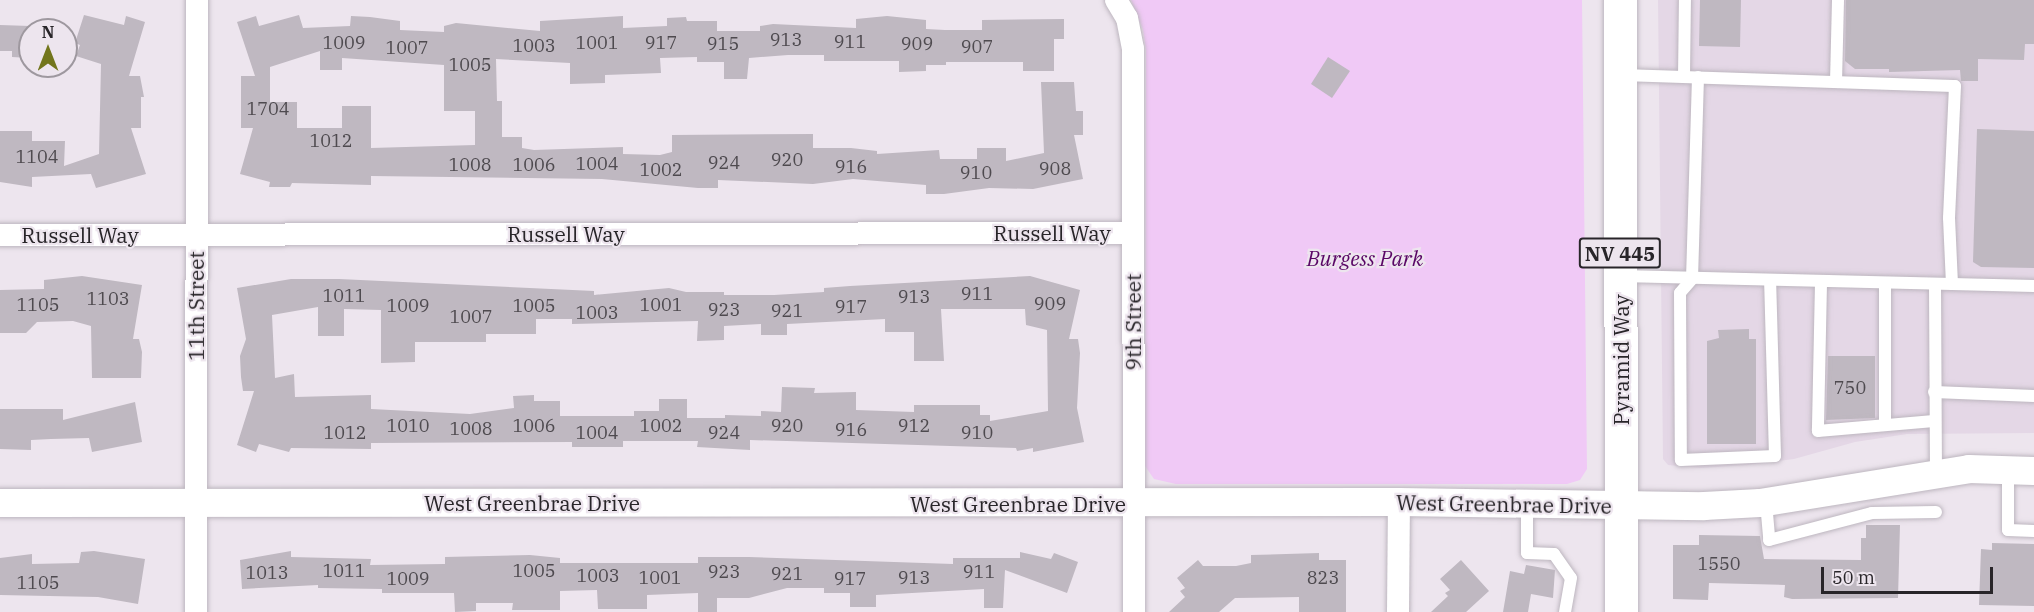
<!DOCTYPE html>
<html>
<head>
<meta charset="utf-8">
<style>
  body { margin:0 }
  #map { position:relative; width:2034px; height:612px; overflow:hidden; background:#ede5ee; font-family:"IBM Plex Serif",serif }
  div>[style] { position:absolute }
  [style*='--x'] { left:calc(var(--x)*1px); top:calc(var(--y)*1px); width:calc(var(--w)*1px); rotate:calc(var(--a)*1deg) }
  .built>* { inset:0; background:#e4d7e6 }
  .green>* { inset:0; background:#f0c9f6 }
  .building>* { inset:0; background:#bfb8c1 }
  .roads { filter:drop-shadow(0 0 2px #bdb6bf) drop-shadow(0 0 2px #bdb6bf) }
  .service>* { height:12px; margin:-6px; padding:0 6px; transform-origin:6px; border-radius:6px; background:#fff }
  .minor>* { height:22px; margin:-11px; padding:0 11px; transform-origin:11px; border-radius:11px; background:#fff }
  .tertiary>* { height:28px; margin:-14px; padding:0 14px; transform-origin:14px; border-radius:14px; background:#fff }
  .primary>* { height:33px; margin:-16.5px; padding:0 16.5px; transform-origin:16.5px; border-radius:16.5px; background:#fff }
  span { translate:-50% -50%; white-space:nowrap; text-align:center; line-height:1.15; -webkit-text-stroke:4.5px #ede5ee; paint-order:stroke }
  .number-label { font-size:18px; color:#4e4a4f }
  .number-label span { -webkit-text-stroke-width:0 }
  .shield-label span { padding:2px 4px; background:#ede5ee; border:2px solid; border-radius:4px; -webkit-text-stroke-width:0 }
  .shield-label { font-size:20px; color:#282529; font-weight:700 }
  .street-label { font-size:21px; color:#282529 }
  .park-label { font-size:21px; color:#590665; font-style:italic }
  .north { position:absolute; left:18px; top:18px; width:60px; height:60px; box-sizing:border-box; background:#ede5ee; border:2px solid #9e989f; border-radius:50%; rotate:0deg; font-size:16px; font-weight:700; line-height:24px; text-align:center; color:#282529 }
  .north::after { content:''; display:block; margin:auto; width:21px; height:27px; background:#72751c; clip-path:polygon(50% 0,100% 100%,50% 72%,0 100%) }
  .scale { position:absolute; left:1821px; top:567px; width:172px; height:27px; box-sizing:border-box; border:3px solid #282529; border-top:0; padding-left:8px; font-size:18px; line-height:21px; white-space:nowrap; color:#282529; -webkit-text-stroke:4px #ede5ee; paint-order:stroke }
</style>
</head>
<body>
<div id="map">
  <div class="built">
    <div style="clip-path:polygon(1658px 0,2034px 0,2034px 433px,1907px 434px,1855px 442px,1794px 459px,1748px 465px,1701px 468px,1668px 465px,1663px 459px)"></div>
  </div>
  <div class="green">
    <div style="clip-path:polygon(1131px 0,1582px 0,1587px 469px,1580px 480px,1567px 484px,1176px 484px,1154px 479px,1145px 466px,1146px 50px,1143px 30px)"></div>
  </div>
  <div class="building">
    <div style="clip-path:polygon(1700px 0,1741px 0,1740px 47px,1699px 46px)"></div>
    <div style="clip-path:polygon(1846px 0,2034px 0,2034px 44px,2025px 44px,2024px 60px,1978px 59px,1978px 81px,1961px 81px,1960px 70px,1889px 72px,1889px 69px,1855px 69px,1845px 61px)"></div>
    <div style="clip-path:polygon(84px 15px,124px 25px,126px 16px,145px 22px,129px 76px,140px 76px,144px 97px,141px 97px,141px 128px,131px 128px,146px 174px,96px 188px,91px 174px,32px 177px,32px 187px,0 182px,0 131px,32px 131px,32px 141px,65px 141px,64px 166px,99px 154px,101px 64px,76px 56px,80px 45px,75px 43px)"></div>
    <div style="clip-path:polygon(evenodd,299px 15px,303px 28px,350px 26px,351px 16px,370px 17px,400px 21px,400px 30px,444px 32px,444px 26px,456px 23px,540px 31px,540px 21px,623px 16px,623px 28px,667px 26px,667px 18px,686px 17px,687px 21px,717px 21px,717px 31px,760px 31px,760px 26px,773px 24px,856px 28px,856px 19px,887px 16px,926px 20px,926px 29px,945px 30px,982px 30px,982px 20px,1064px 19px,1064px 39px,1054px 39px,1054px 71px,1023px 71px,1023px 62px,946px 62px,946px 65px,926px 65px,926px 71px,899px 72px,899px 61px,824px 61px,824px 55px,788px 55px,749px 58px,747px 79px,724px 79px,724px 62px,697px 62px,697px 57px,660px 58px,661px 73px,605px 75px,605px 83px,570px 84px,570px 63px,496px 59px,497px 101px,502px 101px,502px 137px,522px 137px,522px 148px,534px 150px,623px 147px,623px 154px,660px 155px,672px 152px,672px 135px,813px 134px,813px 148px,851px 148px,877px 151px,877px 154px,939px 150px,940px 159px,977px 159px,977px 148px,1006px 148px,1006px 161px,1044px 153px,1041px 82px,1074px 82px,1076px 111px,1083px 111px,1083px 135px,1074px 135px,1083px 179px,1033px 189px,989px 188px,944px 194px,926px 194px,926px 185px,853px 179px,813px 184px,718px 180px,718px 188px,698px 188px,602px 179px,371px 176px,371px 185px,292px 183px,290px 187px,269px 187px,270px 182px,240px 174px,253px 128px,241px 128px,241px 76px,255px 76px,237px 22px,256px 16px,259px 26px,299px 15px,320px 51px,320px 70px,342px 70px,342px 58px,444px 65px,444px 111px,475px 111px,475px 145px,371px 148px,371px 106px,342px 106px,342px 128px,297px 128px,297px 102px,270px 102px,270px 67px,320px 51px)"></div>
    <div style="clip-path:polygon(0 25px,30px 26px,30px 58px,12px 57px,12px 51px,0 51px)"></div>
    <div style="clip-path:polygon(1328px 57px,1350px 71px,1332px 98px,1311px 84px)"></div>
    <div style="clip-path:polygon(1977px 129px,2034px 131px,2034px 268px,1981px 267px,1973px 262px)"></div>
    <div style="clip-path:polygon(82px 276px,142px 285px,133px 339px,139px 339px,142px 352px,141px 378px,92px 378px,91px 326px,73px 321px,37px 322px,26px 333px,0 333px,0 290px,44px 289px,44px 280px)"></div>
    <div style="clip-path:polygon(evenodd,1030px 276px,1080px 290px,1069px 339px,1078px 339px,1080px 353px,1077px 408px,1084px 442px,1033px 452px,1033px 448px,1017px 451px,1016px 448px,750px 440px,750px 450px,697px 447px,698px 441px,623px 441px,623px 447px,572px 447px,572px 442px,371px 443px,371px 449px,291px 448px,289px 452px,259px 444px,256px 452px,237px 445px,254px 391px,243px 391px,241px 377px,240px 356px,246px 339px,237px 288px,291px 279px,339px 279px,594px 291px,594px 295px,669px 288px,686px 292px,724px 292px,724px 295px,774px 295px,824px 292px,824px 288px,850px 286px,1030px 276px,318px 307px,318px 336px,344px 336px,344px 309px,381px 310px,381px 363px,415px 362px,415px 342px,486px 342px,486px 334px,536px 334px,536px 319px,572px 319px,572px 324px,698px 321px,697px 341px,724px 340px,724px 326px,761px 324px,761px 335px,787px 335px,787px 324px,885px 319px,885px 332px,914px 332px,914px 361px,944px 361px,941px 309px,1025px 309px,1026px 325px,1047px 330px,1048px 411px,990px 421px,990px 415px,980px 415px,980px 405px,914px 405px,914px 412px,856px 410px,856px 392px,814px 393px,815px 388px,782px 387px,781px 412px,761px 411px,761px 416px,725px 415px,725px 418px,687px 418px,687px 399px,659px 399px,659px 411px,634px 411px,634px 416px,560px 416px,560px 401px,534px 401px,534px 395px,513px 396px,514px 408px,470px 414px,371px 409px,371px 395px,295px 397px,294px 374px,275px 378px,272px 315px,318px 307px)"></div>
    <div style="clip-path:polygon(1749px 329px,1749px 339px,1756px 339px,1756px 444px,1707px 444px,1707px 341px,1719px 338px,1718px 330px)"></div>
    <div style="clip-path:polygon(1828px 356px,1875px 356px,1875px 418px,1826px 420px)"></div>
    <div style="clip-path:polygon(135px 402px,142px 442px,92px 452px,89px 438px,51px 439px,31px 440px,31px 450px,0 449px,0 409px,63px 409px,63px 420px)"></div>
    <div style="clip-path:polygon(1866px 525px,1900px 525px,1898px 598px,1792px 599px,1784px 597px,1785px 585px,1709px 583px,1708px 600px,1673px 599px,1673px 545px,1699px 545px,1699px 535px,1760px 536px,1764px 559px,1861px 560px,1861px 538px,1866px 538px)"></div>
    <div style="clip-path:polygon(1992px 543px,2034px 544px,2034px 606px,1979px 605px,1981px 549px,1992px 550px)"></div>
    <div style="clip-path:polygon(94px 551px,145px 559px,138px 604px,98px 597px,0 595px,0 558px,32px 554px,32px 564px,79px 563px,81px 552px)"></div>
    <div style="clip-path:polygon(291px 551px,291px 557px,371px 559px,370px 565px,445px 564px,445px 557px,530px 555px,560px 558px,560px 563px,698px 563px,698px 557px,749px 557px,953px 564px,953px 558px,1020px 558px,1020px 552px,1051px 559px,1054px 553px,1078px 562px,1067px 593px,1005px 570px,1003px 608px,984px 608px,984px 589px,876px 595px,876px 607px,850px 607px,850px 593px,824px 593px,824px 588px,787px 588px,749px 598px,717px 598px,717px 612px,698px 612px,698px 593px,647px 595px,647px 609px,598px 609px,597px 590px,560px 591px,560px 610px,512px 610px,513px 603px,476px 603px,476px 611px,455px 612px,454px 593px,382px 593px,382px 589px,318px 588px,318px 585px,242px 589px,240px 560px)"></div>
    <div style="clip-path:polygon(1319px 553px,1319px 560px,1346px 560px,1346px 612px,1299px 612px,1299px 597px,1235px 598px,1219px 612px,1169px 612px,1185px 597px,1180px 591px,1185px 588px,1177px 578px,1198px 560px,1203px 566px,1236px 566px,1251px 563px,1251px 555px)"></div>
    <div style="clip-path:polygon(1461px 560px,1489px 591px,1466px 612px,1431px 612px,1448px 596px,1445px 593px,1450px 590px,1440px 579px)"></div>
    <div style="clip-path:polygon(1526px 565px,1555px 570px,1553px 598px,1531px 594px,1528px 612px,1503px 612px,1510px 571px,1524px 574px)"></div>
  </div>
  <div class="roads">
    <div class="service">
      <div style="--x:1621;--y:75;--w:334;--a:1.9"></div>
      <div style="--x:1955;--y:86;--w:132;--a:92.6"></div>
      <div style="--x:1949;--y:218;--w:66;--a:87.4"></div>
      <div style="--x:1952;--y:284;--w:331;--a:-178.6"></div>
      <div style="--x:1684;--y:77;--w:77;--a:-89.3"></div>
      <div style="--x:1698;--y:77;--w:202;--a:91.7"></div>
      <div style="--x:1692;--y:279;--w:18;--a:131"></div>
      <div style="--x:1680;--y:293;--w:167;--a:89.7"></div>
      <div style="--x:1681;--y:460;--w:94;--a:-2.4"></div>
      <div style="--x:1775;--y:456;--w:175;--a:-91.6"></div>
      <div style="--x:1836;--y:82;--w:82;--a:-88.6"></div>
      <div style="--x:1821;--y:283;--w:148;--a:91.2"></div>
      <div style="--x:1818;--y:431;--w:116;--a:-4.9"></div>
      <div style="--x:1885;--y:284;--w:141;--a:90"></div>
      <div style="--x:1935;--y:284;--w:190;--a:89.7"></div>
      <div style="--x:1952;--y:284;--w:82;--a:1.4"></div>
      <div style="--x:1934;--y:392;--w:100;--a:2.3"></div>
      <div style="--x:2008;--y:470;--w:60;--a:90"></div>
      <div style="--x:2008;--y:530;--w:26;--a:2"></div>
      <div style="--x:1766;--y:502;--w:38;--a:85"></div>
      <div style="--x:1769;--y:540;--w:106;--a:-14.7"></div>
      <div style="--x:1872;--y:513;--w:64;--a:-0.9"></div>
      <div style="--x:1527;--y:504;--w:49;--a:90"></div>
      <div style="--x:1527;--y:553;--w:27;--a:2"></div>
      <div style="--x:1554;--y:554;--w:29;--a:55"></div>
      <div style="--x:1571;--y:578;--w:35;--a:100"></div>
    </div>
    <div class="minor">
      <div style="--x:1116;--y:0;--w:21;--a:59"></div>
      <div style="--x:1127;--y:18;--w:32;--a:79"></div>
      <div style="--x:1133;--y:49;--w:563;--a:89.9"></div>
      <div style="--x:0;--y:235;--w:1132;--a:-0.1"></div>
      <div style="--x:196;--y:612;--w:612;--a:-89.91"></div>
      <div style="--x:1398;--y:612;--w:110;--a:-89.5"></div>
    </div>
    <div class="tertiary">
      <div style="--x:0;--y:503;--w:1399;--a:-0.04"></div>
      <div style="--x:1399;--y:502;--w:305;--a:0.8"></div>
      <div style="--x:1704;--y:506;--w:56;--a:-3.1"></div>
      <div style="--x:1760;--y:503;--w:212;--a:-9.2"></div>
      <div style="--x:1969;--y:469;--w:65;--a:1.8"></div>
    </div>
    <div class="primary">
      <div style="--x:1620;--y:0;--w:612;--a:89.91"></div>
    </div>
  </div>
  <div class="number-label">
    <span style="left:786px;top:40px">913</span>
    <span style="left:850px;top:42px">911</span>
    <span style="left:344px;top:43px">1009</span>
    <span style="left:597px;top:43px">1001</span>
    <span style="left:661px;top:43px">917</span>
    <span style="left:723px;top:44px">915</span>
    <span style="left:917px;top:44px">909</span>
    <span style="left:534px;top:46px">1003</span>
    <span style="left:977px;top:47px">907</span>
    <span style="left:407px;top:48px">1007</span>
    <span style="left:470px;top:65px">1005</span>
    <span style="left:268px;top:109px">1704</span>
    <span style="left:331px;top:141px">1012</span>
    <span style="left:37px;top:157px">1104</span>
    <span style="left:787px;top:160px">920</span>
    <span style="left:724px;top:163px">924</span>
    <span style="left:597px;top:164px">1004</span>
    <span style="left:470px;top:165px">1008</span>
    <span style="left:534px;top:165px">1006</span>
    <span style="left:851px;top:167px">916</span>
    <span style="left:1055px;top:169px">908</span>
    <span style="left:661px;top:170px">1002</span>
    <span style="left:976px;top:173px">910</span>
    <span style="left:977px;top:294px">911</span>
    <span style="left:344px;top:296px">1011</span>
    <span style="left:914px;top:297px">913</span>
    <span style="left:108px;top:299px">1103</span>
    <span style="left:1050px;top:304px">909</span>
    <span style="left:38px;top:305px">1105</span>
    <span style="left:661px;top:305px">1001</span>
    <span style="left:408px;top:306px">1009</span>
    <span style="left:534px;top:306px">1005</span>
    <span style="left:851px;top:307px">917</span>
    <span style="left:724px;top:310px">923</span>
    <span style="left:787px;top:311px">921</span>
    <span style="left:597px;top:313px">1003</span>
    <span style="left:471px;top:317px">1007</span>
    <span style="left:1850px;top:388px">750</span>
    <span style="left:408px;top:426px">1010</span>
    <span style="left:534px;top:426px">1006</span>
    <span style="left:661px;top:426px">1002</span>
    <span style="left:787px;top:426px">920</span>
    <span style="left:914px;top:426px">912</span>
    <span style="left:471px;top:429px">1008</span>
    <span style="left:851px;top:430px">916</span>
    <span style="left:345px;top:433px">1012</span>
    <span style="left:597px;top:433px">1004</span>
    <span style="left:724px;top:433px">924</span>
    <span style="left:977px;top:433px">910</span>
    <span style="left:1719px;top:564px">1550</span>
    <span style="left:344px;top:571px">1011</span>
    <span style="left:534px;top:571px">1005</span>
    <span style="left:724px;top:572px">923</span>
    <span style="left:979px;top:572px">911</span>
    <span style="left:267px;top:573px">1013</span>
    <span style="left:787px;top:574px">921</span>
    <span style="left:598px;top:576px">1003</span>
    <span style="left:660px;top:578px">1001</span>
    <span style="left:914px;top:578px">913</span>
    <span style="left:1323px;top:578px">823</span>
    <span style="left:408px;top:579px">1009</span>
    <span style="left:850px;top:579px">917</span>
    <span style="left:38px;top:583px">1105</span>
  </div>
  <div class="shield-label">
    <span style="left:1620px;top:253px">NV 445</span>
  </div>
  <div class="street-label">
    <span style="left:1052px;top:233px">Russell Way</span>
    <span style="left:566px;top:234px">Russell Way</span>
    <span style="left:80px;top:235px">Russell Way</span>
    <span style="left:196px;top:306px;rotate:-90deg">11th Street</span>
    <span style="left:1133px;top:322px;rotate:-90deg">9th Street</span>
    <span style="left:1621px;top:360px;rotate:-90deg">Pyramid Way</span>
    <span style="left:532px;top:503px">West Greenbrae Drive</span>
    <span style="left:1018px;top:504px">West Greenbrae Drive</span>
    <span style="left:1504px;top:504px;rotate:1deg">West Greenbrae Drive</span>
  </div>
  <div class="park-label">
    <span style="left:1365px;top:258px">Burgess Park</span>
  </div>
  <div class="north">N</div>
  <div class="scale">50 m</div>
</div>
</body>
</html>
